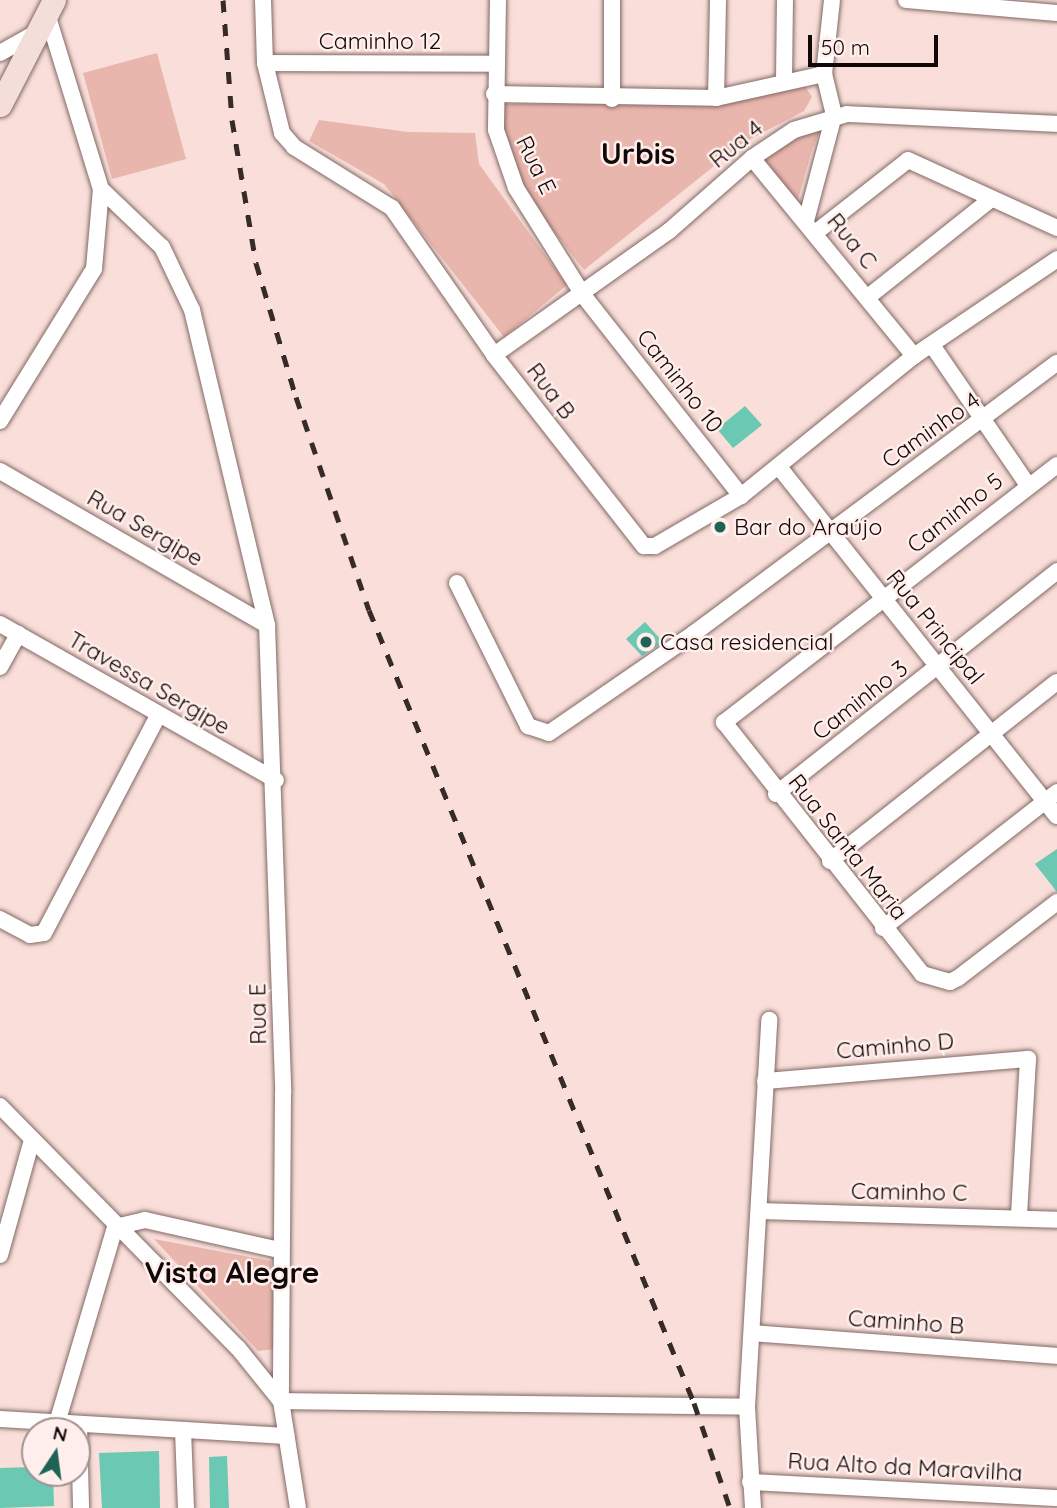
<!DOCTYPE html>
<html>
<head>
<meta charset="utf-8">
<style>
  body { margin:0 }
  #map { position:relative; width:1057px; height:1508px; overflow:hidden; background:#f9ded9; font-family:Quicksand,sans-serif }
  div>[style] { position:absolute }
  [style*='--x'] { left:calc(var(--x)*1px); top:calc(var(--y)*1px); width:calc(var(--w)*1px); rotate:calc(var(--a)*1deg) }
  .green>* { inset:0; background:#e9b6ad }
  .building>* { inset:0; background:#6ac8b3 }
  .roads { filter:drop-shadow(0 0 2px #816965) drop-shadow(0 0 2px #816965) }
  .street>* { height:16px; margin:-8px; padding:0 8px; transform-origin:8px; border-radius:8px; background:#fff }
  .secondary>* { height:23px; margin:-11.5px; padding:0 11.5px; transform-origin:11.5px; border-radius:11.5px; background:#f4deda }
  .rail>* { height:5px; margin-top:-2.5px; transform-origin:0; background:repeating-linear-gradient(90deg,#362b29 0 12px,transparent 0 24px) }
  .dots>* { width:19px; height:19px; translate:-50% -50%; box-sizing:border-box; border:4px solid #ffeeeb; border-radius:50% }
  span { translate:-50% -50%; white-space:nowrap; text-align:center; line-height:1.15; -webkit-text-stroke:5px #ffeeeb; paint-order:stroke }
  .street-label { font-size:23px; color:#110907 }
  .poi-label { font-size:23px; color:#110907 }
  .left { translate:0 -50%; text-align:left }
  .district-label { font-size:30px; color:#110907; font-weight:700 }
  .north { position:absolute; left:21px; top:1417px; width:70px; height:70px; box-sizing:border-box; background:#ffeeeb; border:2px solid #a09290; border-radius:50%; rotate:13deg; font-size:19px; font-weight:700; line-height:28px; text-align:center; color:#110907 }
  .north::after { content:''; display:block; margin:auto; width:24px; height:32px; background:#1e6456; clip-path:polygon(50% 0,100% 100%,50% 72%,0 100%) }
  .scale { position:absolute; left:808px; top:35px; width:130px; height:32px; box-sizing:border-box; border:4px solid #110907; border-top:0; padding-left:9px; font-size:21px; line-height:24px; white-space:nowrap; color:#110907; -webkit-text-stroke:5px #ffeeeb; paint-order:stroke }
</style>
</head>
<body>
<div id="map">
  <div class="green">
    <div style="clip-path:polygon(157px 53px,186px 159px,112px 179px,83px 73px)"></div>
    <div style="clip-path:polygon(803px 83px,812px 97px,804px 111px,743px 143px,584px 270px,523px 192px,500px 135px,502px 104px,709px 102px)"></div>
    <div style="clip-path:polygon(319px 120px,408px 132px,475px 133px,479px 164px,567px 285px,504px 337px,384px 184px,309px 141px)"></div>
    <div style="clip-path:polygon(821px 127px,812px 150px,797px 203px,754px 149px)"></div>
    <div style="clip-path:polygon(154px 1239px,271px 1261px,276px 1349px,258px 1351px)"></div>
  </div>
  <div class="building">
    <div style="clip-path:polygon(745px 406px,762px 425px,733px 448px,717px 429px)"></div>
    <div style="clip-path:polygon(645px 622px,663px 642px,642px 656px,626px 639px)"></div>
    <div style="clip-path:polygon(1057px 849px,1057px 892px,1035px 864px)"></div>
    <div style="clip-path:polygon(159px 1451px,160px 1508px,102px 1508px,99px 1453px)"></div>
    <div style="clip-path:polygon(227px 1456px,229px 1508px,210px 1508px,209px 1457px)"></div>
    <div style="clip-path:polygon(35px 1467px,35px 1473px,53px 1473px,54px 1506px,0 1508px,0 1468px)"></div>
  </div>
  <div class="roads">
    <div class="street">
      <div style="--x:263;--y:0;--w:63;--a:88.2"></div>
      <div style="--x:265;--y:63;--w:72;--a:76.3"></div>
      <div style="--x:282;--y:133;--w:18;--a:49"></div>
      <div style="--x:294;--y:147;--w:115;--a:31.9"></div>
      <div style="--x:392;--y:208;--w:179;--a:55.2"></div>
      <div style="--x:494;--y:355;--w:243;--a:51.9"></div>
      <div style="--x:644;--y:546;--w:11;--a:0"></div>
      <div style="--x:655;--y:546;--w:99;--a:-30.2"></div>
      <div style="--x:741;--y:496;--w:223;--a:-39"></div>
      <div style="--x:914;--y:356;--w:173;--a:-34.1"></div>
      <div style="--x:498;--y:0;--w:130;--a:90.9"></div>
      <div style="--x:496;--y:130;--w:61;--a:71"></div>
      <div style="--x:516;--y:188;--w:126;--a:57.9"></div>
      <div style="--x:583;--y:295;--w:256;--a:51.8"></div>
      <div style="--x:906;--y:0;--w:152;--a:4.9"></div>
      <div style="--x:48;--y:17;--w:180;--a:72.9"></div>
      <div style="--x:101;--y:189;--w:84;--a:43.6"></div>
      <div style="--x:162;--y:247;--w:70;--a:64.5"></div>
      <div style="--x:192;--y:310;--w:324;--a:76.6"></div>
      <div style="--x:267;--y:625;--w:468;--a:88"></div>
      <div style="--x:283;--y:1093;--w:308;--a:90.4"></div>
      <div style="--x:281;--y:1401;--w:108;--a:81"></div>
      <div style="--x:0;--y:53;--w:45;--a:-29.4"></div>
      <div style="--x:265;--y:63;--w:230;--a:0.2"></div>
      <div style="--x:784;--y:80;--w:80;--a:-89.3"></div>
      <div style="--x:494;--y:94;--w:222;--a:1"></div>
      <div style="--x:716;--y:98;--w:111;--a:-12.5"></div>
      <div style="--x:716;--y:98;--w:98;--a:-88.8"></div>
      <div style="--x:612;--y:99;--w:99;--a:-90"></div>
      <div style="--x:752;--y:158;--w:256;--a:50.7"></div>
      <div style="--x:806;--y:221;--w:110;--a:-75.2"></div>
      <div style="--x:834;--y:115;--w:42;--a:-103.7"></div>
      <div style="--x:824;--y:74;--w:74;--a:-83.8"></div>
      <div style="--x:815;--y:233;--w:118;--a:-38.1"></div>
      <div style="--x:908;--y:160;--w:164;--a:24.5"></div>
      <div style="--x:868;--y:297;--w:157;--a:-38.5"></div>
      <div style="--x:932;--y:345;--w:170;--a:55.6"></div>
      <div style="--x:494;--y:355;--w:214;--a:-35.3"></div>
      <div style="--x:669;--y:231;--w:111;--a:-41.3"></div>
      <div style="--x:752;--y:158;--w:50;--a:-33.7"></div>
      <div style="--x:794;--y:130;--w:55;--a:-16.8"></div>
      <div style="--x:847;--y:114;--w:210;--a:2.7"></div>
      <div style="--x:0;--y:421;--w:179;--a:-58.3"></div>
      <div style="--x:94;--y:269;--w:80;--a:-85"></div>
      <div style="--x:1057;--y:465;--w:421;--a:142.3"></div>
      <div style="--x:724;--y:722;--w:320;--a:51.8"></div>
      <div style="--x:922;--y:974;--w:29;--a:16"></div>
      <div style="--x:950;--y:982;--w:9;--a:-27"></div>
      <div style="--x:958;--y:978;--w:125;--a:-37.5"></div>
      <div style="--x:779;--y:467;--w:446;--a:51.5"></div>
      <div style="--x:0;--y:471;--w:308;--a:30"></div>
      <div style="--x:457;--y:583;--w:160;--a:63.6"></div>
      <div style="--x:528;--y:726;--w:22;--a:18"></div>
      <div style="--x:549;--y:733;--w:175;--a:-34.5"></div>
      <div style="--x:693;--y:634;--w:454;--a:-36.7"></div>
      <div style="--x:0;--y:624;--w:317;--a:29.5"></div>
      <div style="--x:0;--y:667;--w:38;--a:-61"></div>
      <div style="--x:776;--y:794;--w:359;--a:-38.4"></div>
      <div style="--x:830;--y:861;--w:289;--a:-38.3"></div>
      <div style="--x:0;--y:919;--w:34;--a:28"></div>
      <div style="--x:30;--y:935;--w:14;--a:-8"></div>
      <div style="--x:44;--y:933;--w:245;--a:-62.3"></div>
      <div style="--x:883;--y:928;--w:221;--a:-38"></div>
      <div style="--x:765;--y:1081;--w:264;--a:-4.8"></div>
      <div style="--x:1028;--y:1059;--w:158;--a:93.3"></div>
      <div style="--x:0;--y:1106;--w:339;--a:45.5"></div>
      <div style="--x:238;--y:1348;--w:67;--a:51.1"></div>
      <div style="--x:759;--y:1211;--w:298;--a:1.7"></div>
      <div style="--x:0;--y:1255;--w:119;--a:-74.5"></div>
      <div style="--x:752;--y:1333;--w:306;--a:4.3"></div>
      <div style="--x:281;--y:1401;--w:466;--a:0.7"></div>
      <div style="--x:0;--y:1419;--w:287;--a:3.4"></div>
      <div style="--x:57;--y:1423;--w:204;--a:-73.5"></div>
      <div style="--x:115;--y:1227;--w:31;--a:-13"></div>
      <div style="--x:145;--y:1220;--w:137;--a:12.6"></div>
      <div style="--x:79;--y:1424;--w:84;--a:88.6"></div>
      <div style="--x:183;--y:1430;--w:78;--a:87.8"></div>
      <div style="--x:750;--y:1482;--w:307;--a:3"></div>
      <div style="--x:753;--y:1508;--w:101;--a:-93.4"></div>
      <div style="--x:747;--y:1407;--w:388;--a:-86.7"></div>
    </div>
    <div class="secondary">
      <div style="--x:0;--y:105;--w:118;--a:-62.8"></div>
    </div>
  </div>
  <div class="rail">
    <div style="--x:223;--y:0;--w:120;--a:85.7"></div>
    <div style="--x:232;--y:120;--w:145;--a:80.5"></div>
    <div style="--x:256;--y:263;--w:140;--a:73.4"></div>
    <div style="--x:296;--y:397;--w:225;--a:71.1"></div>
    <div style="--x:369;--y:610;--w:857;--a:67.71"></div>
    <div style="--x:694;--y:1403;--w:111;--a:71.1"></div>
  </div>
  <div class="dots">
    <div style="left:720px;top:527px;background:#1e6456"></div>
    <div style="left:646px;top:642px;background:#1e6456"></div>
  </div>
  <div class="street-label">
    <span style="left:380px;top:41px">Caminho 12</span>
    <span style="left:736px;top:144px;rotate:-39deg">Rua 4</span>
    <span style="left:536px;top:165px;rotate:64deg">Rua E</span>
    <span style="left:852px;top:241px;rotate:51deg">Rua C</span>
    <span style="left:680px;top:381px;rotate:52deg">Caminho 10</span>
    <span style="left:551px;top:391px;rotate:53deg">Rua B</span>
    <span style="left:931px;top:430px;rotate:-35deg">Caminho 4</span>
    <span style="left:955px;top:513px;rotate:-38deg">Caminho 5</span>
    <span style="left:145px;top:528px;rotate:30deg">Rua Sergipe</span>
    <span style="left:935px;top:627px;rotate:51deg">Rua Principal</span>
    <span style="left:149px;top:683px;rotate:30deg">Travessa Sergipe</span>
    <span style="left:860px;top:700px;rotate:-38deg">Caminho 3</span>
    <span style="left:848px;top:847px;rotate:52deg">Rua Santa Maria</span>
    <span style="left:258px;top:1014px;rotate:-91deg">Rua E</span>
    <span style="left:895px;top:1046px;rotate:-5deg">Caminho D</span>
    <span style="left:909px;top:1192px;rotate:1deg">Caminho C</span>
    <span style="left:906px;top:1322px;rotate:4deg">Caminho B</span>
    <span style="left:905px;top:1467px;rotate:3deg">Rua Alto da Maravilha</span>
  </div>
  <div class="poi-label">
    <span class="left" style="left:734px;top:527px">Bar do Araújo</span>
    <span class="left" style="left:660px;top:642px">Casa residencial</span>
  </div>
  <div class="district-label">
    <span style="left:638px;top:153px">Urbis</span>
    <span style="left:232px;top:1272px">Vista Alegre</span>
  </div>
  <div class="north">N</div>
  <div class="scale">50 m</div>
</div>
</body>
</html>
